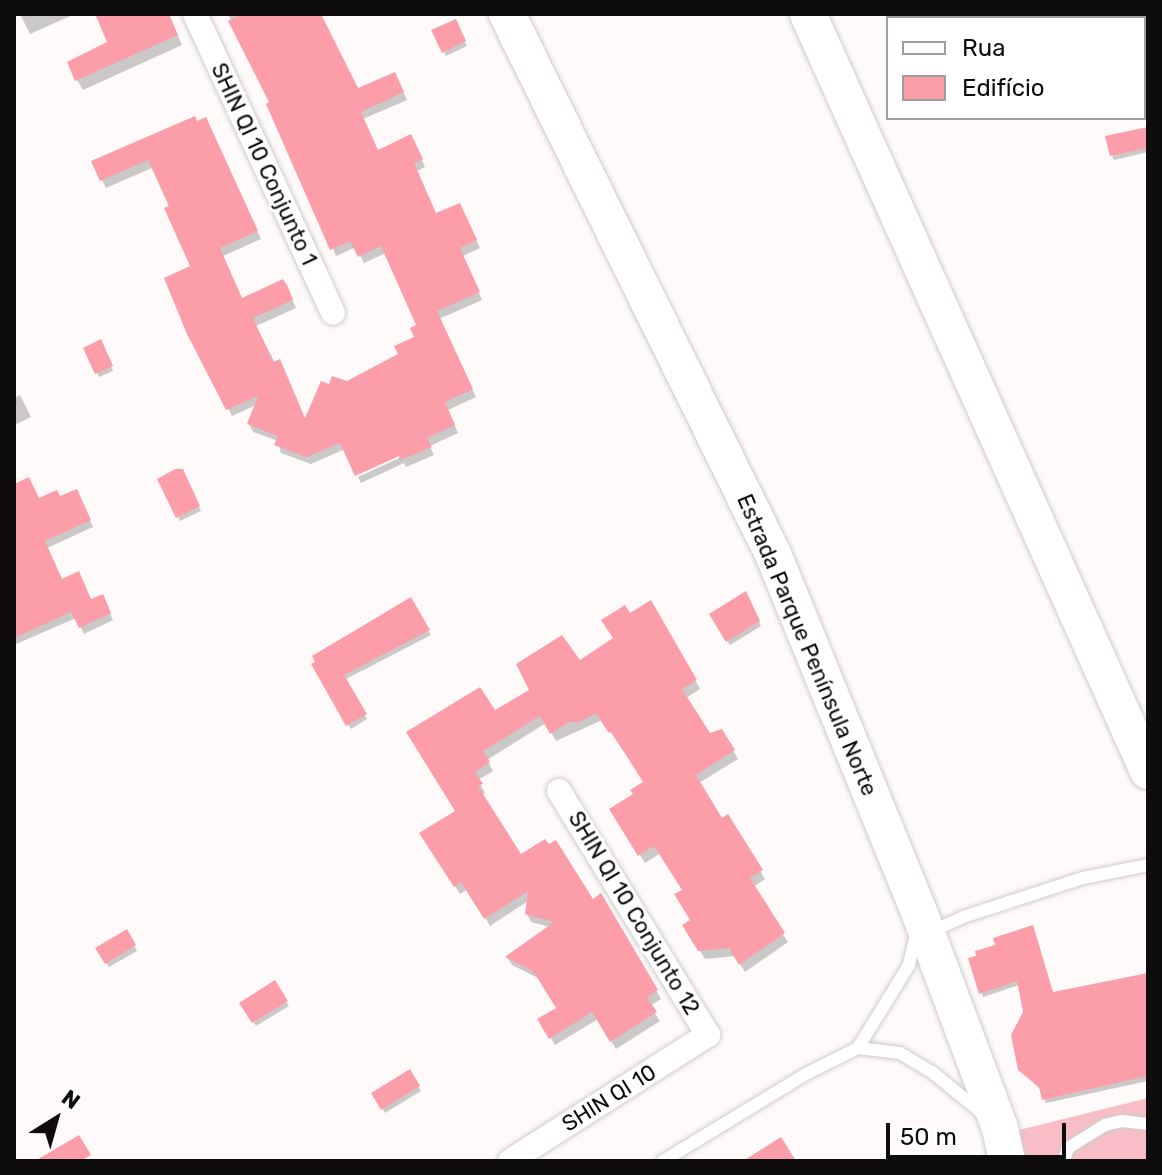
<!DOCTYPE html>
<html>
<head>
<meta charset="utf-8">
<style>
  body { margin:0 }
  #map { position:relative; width:1162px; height:1175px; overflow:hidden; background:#fefafa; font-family:Rubik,sans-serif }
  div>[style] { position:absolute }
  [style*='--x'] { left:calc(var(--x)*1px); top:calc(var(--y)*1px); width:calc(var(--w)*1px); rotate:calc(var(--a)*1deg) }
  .green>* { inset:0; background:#f9bec5 }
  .shadow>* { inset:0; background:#0003 }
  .building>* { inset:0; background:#fc9daa }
  .roads { filter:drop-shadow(0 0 2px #d1cbcc) drop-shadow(0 0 2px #d1cbcc) }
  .lane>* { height:12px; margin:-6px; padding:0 6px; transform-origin:6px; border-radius:6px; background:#fff }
  .street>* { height:24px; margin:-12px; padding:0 12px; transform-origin:12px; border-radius:12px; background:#fff }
  .secondary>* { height:36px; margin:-18px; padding:0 18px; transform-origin:18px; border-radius:18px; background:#fff }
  span { translate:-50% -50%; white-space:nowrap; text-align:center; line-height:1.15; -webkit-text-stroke:6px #fff; paint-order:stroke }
  .street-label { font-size:22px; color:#0e0c0c }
  .frame { position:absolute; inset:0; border:16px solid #0e0c0c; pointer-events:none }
  .legend { position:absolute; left:886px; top:16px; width:260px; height:104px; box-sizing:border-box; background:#fff; border:2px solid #9f9e9e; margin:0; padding:10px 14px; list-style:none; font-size:24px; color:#0e0c0c }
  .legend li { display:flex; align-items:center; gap:16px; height:40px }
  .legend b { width:40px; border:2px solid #9f9e9e }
  .north { position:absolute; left:16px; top:1079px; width:80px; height:80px; -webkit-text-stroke:6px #fff; paint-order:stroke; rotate:37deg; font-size:22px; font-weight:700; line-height:32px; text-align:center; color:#0e0c0c }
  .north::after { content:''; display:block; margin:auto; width:28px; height:36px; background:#0e0c0c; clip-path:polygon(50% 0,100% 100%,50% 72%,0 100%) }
  .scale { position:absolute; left:886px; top:1123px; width:180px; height:36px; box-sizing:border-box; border:4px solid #0e0c0c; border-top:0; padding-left:10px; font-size:24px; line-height:28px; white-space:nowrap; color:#0e0c0c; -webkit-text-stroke:6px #fff; paint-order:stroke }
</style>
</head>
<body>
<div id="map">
  <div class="green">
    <div style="clip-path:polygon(1148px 1098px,1148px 1161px,1020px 1161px,1011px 1132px)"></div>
  </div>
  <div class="shadow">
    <div style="clip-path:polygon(20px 14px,75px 14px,30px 34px)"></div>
    <div style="clip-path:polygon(97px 14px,168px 14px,182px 45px,83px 90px,77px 80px,110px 43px)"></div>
    <div style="clip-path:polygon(228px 14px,320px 14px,358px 90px,398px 81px,407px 100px,363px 119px,378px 152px,415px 144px,425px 167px,417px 171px,436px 215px,464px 213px,480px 248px,463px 256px,482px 300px,439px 319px,476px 397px,448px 410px,458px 433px,430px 446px,434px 455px,406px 467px,404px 463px,361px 483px,358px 477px,408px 454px,345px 449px,311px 464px,281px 453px,278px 441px,253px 432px,249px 424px,256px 405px,232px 416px,189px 333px,192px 267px,154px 167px,106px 188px,93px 162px,197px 123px,209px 127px,261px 239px,223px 256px,242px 300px,291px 297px,296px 308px,256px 326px,305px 421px,330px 386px,347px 383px,401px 355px,417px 338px,419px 326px,386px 253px,364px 263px,356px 247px,336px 256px,272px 103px)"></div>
    <div style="clip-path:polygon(455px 21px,467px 46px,446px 56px,434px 31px)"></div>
    <div style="clip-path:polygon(1148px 129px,1148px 152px,1114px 160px,1112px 156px)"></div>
    <div style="clip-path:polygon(103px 346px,113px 371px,99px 377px,97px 373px)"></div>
    <div style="clip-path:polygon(20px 395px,31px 417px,14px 425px,14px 398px)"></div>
    <div style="clip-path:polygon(182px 472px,201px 511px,180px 521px,160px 480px)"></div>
    <div style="clip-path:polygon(14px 486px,38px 501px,80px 498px,93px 527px,47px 548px,62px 581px,91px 601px,105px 603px,113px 620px,84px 634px,76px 618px,14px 645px)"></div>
    <div style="clip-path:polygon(745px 593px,761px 626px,730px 645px,711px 614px)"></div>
    <div style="clip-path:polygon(410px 600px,431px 635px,344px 680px,367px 719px,351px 729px,314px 665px)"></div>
    <div style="clip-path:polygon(651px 603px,700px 689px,686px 698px,709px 736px,722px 731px,738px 759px,699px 783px,721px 820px,727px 817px,765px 879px,753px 887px,788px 942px,745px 972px,735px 956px,705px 959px,684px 925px,692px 920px,684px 891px,661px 853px,645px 863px,612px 810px,636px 795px,646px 783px,602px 720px,556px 741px,546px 723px,487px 760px,493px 771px,478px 780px,485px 793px,481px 795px,520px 857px,592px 901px,600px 896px,661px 999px,650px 1006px,660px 1021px,616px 1049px,598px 1019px,555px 1045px,540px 1020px,559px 1008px,540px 979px,512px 965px,507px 957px,550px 927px,531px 922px,527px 914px,528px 901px,490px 926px,468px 889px,460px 894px,422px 834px,457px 812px,494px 713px,615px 639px,630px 616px)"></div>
    <div style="clip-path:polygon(126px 932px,137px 951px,109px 967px,98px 949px)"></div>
    <div style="clip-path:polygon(970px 960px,1053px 994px,1148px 975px,1148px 1081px,1046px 1103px,1040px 1089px,1020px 1070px,1025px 1012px,1019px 985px,983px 997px)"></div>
    <div style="clip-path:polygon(274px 983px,289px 1006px,256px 1026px,242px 1003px)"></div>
    <div style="clip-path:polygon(409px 1072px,421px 1091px,385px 1113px,374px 1094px)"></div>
  </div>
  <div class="building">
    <div style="clip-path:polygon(95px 14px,169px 14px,178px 35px,75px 81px,67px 62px,107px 42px)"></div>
    <div style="clip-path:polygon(243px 14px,321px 14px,358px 88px,395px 72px,404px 92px,361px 112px,378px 150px,411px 134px,423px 159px,414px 163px,436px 213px,460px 203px,477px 240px,460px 248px,480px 292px,437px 311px,473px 389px,445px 402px,455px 425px,427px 438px,432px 447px,400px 460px,399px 456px,355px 476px,340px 443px,306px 457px,274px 445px,278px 436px,247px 424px,258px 396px,226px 410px,187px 334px,164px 278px,190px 266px,164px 208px,169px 206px,148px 160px,100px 181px,91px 161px,195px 116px,197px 121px,206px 117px,258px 231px,220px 248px,242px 298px,283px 279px,288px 287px,293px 300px,253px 318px,273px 362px,280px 359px,305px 418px,321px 381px,329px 384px,332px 376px,347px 381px,398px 354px,394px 346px,414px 337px,410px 328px,416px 325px,381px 246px,358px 257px,350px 241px,330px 250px,266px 104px,269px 102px,228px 21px)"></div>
    <div style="clip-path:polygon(456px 19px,466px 41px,442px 53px,431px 30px)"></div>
    <div style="clip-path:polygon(1148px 127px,1148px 148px,1110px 156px,1105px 136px)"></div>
    <div style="clip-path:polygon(101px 339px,113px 366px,95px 374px,83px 348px)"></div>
    <div style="clip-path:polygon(175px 469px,183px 469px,200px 506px,176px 518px,157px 479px)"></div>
    <div style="clip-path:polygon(29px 477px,39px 498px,57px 490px,60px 496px,77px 489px,91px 520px,45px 541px,62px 579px,79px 571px,91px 599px,103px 594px,111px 613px,79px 628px,71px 612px,14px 638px,14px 484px)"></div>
    <div style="clip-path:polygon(746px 591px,760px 621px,726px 642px,709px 614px)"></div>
    <div style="clip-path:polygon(411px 597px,430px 630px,344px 675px,367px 714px,346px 726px,311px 664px,315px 662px,312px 656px)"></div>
    <div style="clip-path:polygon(651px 600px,697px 680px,682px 689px,710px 733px,722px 729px,735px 750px,696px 775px,722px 818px,728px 814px,763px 870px,750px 878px,785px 933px,739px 965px,729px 948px,698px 951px,682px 925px,690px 920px,674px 894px,682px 890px,654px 846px,638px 856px,609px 809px,633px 794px,630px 790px,643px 782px,612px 733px,608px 732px,596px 713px,580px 722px,569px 722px,550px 734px,540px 716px,483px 751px,490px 762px,475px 772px,483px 784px,478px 786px,521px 854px,545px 839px,549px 844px,556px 840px,593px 899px,601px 893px,658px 990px,647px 997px,657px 1012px,610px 1042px,592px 1012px,549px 1039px,537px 1019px,556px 1008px,533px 971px,505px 957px,554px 922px,525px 914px,528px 891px,484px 919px,461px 882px,454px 887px,419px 833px,455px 811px,406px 732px,480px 687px,495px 710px,529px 690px,516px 664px,562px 635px,580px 660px,613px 638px,601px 620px,625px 605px,630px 613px)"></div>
    <div style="clip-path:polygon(1033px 925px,1053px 992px,1148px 973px,1148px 1076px,1042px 1100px,1039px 1087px,1018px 1070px,1011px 1035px,1023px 1012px,1017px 981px,979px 994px,968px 958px,976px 956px,975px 951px,995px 945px,993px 938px)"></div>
    <div style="clip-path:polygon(127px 929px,136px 945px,105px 964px,95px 948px)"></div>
    <div style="clip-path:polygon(275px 980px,288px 1001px,252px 1023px,239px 1003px)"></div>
    <div style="clip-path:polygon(410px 1069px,420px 1086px,381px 1110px,371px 1093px)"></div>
    <div style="clip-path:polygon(79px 1135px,91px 1155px,81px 1161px,35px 1161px)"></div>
    <div style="clip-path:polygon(781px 1137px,796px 1161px,743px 1161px)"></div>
  </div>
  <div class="roads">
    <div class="lane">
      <div style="--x:930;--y:932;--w:36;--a:-24"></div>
      <div style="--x:963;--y:917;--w:126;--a:-18"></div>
      <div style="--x:1083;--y:878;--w:66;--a:-11.3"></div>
      <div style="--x:916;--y:934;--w:32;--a:103"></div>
      <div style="--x:909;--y:965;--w:97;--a:121.6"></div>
      <div style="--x:858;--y:1048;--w:42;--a:6.8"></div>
      <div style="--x:900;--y:1053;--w:37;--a:31"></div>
      <div style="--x:932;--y:1072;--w:66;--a:39.5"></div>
      <div style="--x:663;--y:1161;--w:170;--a:-31.3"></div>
      <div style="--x:808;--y:1073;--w:56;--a:-26.6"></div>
      <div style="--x:1064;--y:1161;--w:14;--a:-73"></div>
      <div style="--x:1068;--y:1148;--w:44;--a:-31.9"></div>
      <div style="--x:1105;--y:1125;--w:17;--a:-13"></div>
      <div style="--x:1122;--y:1121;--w:26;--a:7"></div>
    </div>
    <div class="street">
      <div style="--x:195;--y:14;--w:329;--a:65.2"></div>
      <div style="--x:510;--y:1161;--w:235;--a:-32.5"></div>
      <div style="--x:708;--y:1035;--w:286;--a:-121.4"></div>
    </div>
    <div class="secondary">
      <div style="--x:507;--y:14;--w:602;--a:63.78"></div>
      <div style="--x:773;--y:554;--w:392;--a:67.8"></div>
      <div style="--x:921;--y:917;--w:225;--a:69.5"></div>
      <div style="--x:1000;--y:1128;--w:34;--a:78"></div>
      <div style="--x:808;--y:14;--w:830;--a:65.81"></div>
    </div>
  </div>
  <div class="street-label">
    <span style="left:264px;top:164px;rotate:65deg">SHIN QI 10 Conjunto 1</span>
    <span style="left:807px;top:645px;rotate:67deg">Estrada Parque Península Norte</span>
    <span style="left:634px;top:913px;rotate:59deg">SHIN QI 10 Conjunto 12</span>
    <span style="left:609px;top:1098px;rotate:-32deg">SHIN QI 10</span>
  </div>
  <div class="frame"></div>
  <ul class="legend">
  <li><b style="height:10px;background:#fff"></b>Rua</li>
  <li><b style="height:22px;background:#fc9daa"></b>Edifício</li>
  </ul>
  <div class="north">N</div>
  <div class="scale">50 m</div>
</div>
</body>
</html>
